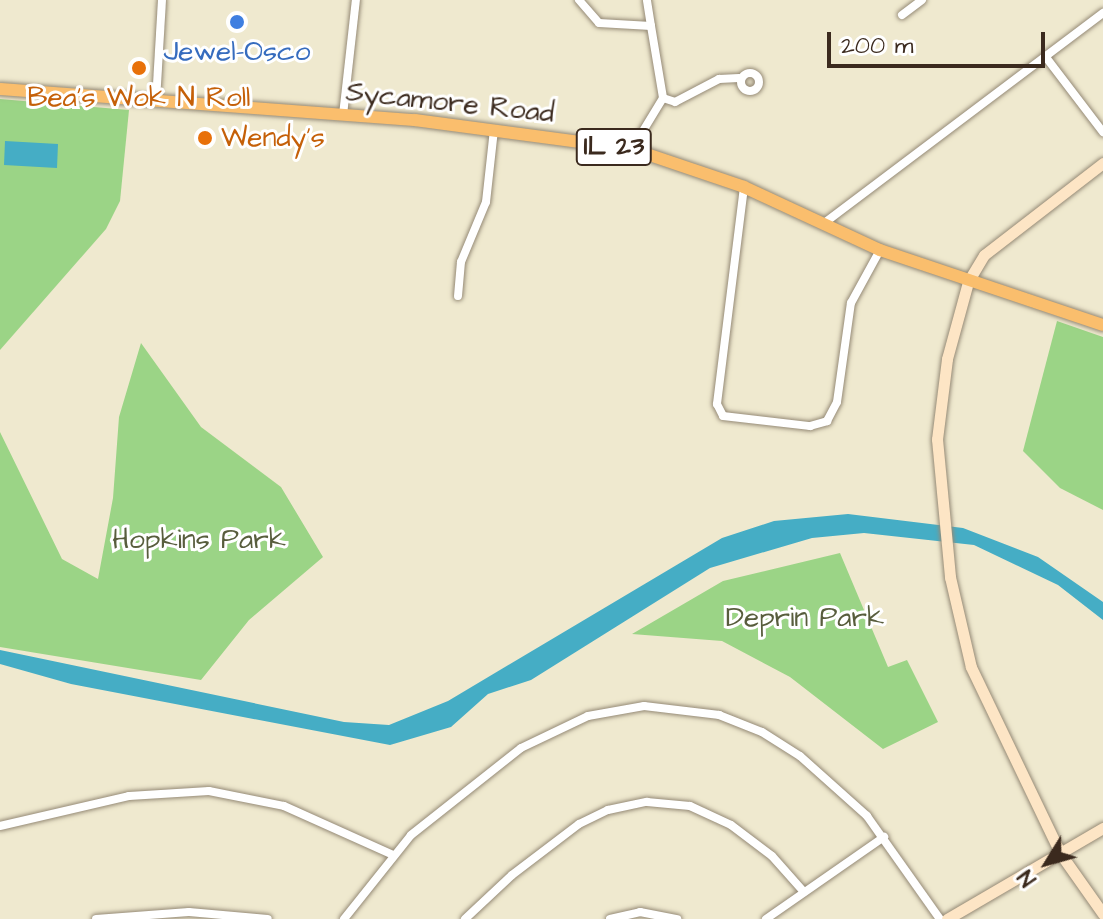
<!DOCTYPE html>
<html>
<head>
<meta charset="utf-8">
<style>
  body { margin:0 }
  #map { position:relative; width:1103px; height:919px; overflow:hidden; background:#efe9cf; font-family:"Architects Daughter",sans-serif }
  div>[style] { position:absolute }
  [style*='--x'] { left:calc(var(--x)*1px); top:calc(var(--y)*1px); width:calc(var(--w)*1px); rotate:calc(var(--a)*1deg) }
  .green>* { inset:0; background:#9bd486 }
  .water>* { inset:0; background:#45adc5 }
  .roads { filter:drop-shadow(0 0 2px #958a76) drop-shadow(0 0 2px #958a76) }
  .street>* { height:8px; margin:-4px; padding:0 4px; transform-origin:4px; border-radius:4px; background:#fff }
  .street>.ring { margin:-4px; padding:0; box-sizing:content-box; background:none; border:8px solid #fff; border-radius:50% }
  .secondary>* { height:11px; margin:-5.5px; padding:0 5.5px; transform-origin:5.5px; border-radius:5.5px; background:#fde5c5 }
  .primary>* { height:12px; margin:-6px; padding:0 6px; transform-origin:6px; border-radius:6px; background:#fabe6d }
  .dots>* { width:22px; height:22px; translate:-50% -50%; box-sizing:border-box; border:4px solid #fff; border-radius:50% }
  span { translate:-50% -50%; white-space:nowrap; text-align:center; line-height:1.15; -webkit-text-stroke:6px #fff; paint-order:stroke }
  .shield-label span { padding:2px 6px; background:#fff; border:2px solid; border-radius:6px; -webkit-text-stroke-width:0 }
  .shield-label { font-size:26px; color:#3b2a1e; font-weight:700 }
  .shop-label { font-size:28px; color:#366cbe }
  .food-label { font-size:28px; color:#c56008 }
  .left { translate:0 -50%; text-align:left }
  .street-label { font-size:28px; color:#3b2a1e }
  .park-label { font-size:28px; color:#585d3d }
  .north { position:absolute; left:1007px; top:823px; width:80px; height:80px; -webkit-text-stroke:6px #fff; paint-order:stroke; rotate:233deg; font-size:22px; font-weight:700; line-height:32px; text-align:center; color:#3b2a1e }
  .north::after { content:''; display:block; margin:auto; width:28px; height:36px; background:#3b2a1e; clip-path:polygon(50% 0,100% 100%,50% 72%,0 100%) }
  .scale { position:absolute; left:827px; top:32px; width:218px; height:36px; box-sizing:border-box; border:4px solid #3b2a1e; border-top:0; padding-left:10px; font-size:24px; line-height:28px; white-space:nowrap; color:#3b2a1e; -webkit-text-stroke:6px #fff; paint-order:stroke }
</style>
</head>
<body>
<div id="map">
  <div class="green">
    <div style="clip-path:polygon(0 99px,129px 110px,120px 201px,106px 229px,0 350px)"></div>
    <div style="clip-path:polygon(1057px 321px,1103px 337px,1103px 510px,1060px 488px,1023px 451px)"></div>
    <div style="clip-path:polygon(141px 343px,201px 427px,281px 487px,323px 557px,249px 620px,201px 680px,0 647px,0 432px,62px 559px,98px 579px,113px 498px,119px 417px)"></div>
    <div style="clip-path:polygon(840px 553px,888px 667px,907px 660px,938px 722px,883px 749px,790px 677px,722px 641px,632px 634px,723px 581px)"></div>
  </div>
  <div class="water">
    <div style="clip-path:polygon(5px 141px,58px 144px,57px 168px,4px 165px)"></div>
    <div style="clip-path:polygon(848px 514px,963px 528px,1038px 557px,1103px 602px,1103px 620px,1058px 585px,974px 545px,864px 533px,812px 538px,710px 568px,531px 680px,488px 694px,451px 727px,390px 745px,71px 684px,0 664px,0 650px,344px 722px,389px 725px,448px 701px,722px 538px,774px 521px)"></div>
  </div>
  <div class="roads">
    <div class="street">
      <div style="--x:579;--y:0;--w:30;--a:49"></div>
      <div style="--x:599;--y:23;--w:52;--a:3.3"></div>
      <div style="--x:651;--y:26;--w:26;--a:-99"></div>
      <div style="--x:902;--y:15;--w:25;--a:-37"></div>
      <div style="--x:651;--y:26;--w:73;--a:80.5"></div>
      <div style="--x:1045;--y:56;--w:96;--a:52.7"></div>
      <div class="ring" style="left:741px;top:73px;width:10px;height:10px"></div>
      <div style="--x:663;--y:98;--w:13;--a:18"></div>
      <div style="--x:675;--y:102;--w:50;--a:-27.6"></div>
      <div style="--x:719;--y:79;--w:20;--a:-3"></div>
      <div style="--x:156;--y:101;--w:101;--a:-86.6"></div>
      <div style="--x:343;--y:115;--w:116;--a:-83.6"></div>
      <div style="--x:632;--y:149;--w:60;--a:-58.7"></div>
      <div style="--x:744;--y:187;--w:219;--a:97.1"></div>
      <div style="--x:717;--y:404;--w:13;--a:63"></div>
      <div style="--x:723;--y:416;--w:88;--a:6.6"></div>
      <div style="--x:810;--y:426;--w:18;--a:-16"></div>
      <div style="--x:827;--y:421;--w:21;--a:-62"></div>
      <div style="--x:837;--y:402;--w:100;--a:-82"></div>
      <div style="--x:851;--y:303;--w:60;--a:-61.3"></div>
      <div style="--x:823;--y:224;--w:351;--a:-37"></div>
      <div style="--x:458;--y:296;--w:34;--a:-85"></div>
      <div style="--x:461;--y:262;--w:65;--a:-67.4"></div>
      <div style="--x:486;--y:202;--w:73;--a:-83.7"></div>
      <div style="--x:0;--y:826;--w:132;--a:-13.1"></div>
      <div style="--x:129;--y:796;--w:80;--a:-3.6"></div>
      <div style="--x:209;--y:791;--w:76;--a:11.3"></div>
      <div style="--x:284;--y:806;--w:120;--a:24.2"></div>
      <div style="--x:96;--y:919;--w:93;--a:-4.3"></div>
      <div style="--x:189;--y:912;--w:79;--a:5.1"></div>
      <div style="--x:344;--y:919;--w:107;--a:-51.4"></div>
      <div style="--x:411;--y:835;--w:140;--a:-38.3"></div>
      <div style="--x:521;--y:748;--w:74;--a:-25.5"></div>
      <div style="--x:588;--y:716;--w:57;--a:-10.1"></div>
      <div style="--x:644;--y:706;--w:76;--a:6.8"></div>
      <div style="--x:719;--y:715;--w:46;--a:21.6"></div>
      <div style="--x:762;--y:732;--w:45;--a:32.3"></div>
      <div style="--x:800;--y:756;--w:90;--a:41.8"></div>
      <div style="--x:867;--y:816;--w:126;--a:54.7"></div>
      <div style="--x:465;--y:919;--w:64;--a:-43.1"></div>
      <div style="--x:512;--y:875;--w:84;--a:-37.3"></div>
      <div style="--x:579;--y:824;--w:32;--a:-26"></div>
      <div style="--x:608;--y:810;--w:40;--a:-12"></div>
      <div style="--x:647;--y:802;--w:43;--a:5.3"></div>
      <div style="--x:690;--y:806;--w:45;--a:24.9"></div>
      <div style="--x:731;--y:825;--w:51;--a:37.1"></div>
      <div style="--x:772;--y:856;--w:48;--a:48.4"></div>
      <div style="--x:610;--y:919;--w:31;--a:-13"></div>
      <div style="--x:640;--y:912;--w:38;--a:11"></div>
      <div style="--x:766;--y:919;--w:144;--a:-34.8"></div>
    </div>
    <div class="secondary">
      <div style="--x:1103;--y:163;--w:150;--a:142.3"></div>
      <div style="--x:984;--y:255;--w:31;--a:121"></div>
      <div style="--x:968;--y:282;--w:80;--a:105.3"></div>
      <div style="--x:947;--y:359;--w:81;--a:97.1"></div>
      <div style="--x:937;--y:439;--w:139;--a:84.6"></div>
      <div style="--x:950;--y:577;--w:92;--a:76.9"></div>
      <div style="--x:971;--y:667;--w:206;--a:64.4"></div>
      <div style="--x:1060;--y:853;--w:75;--a:54.8"></div>
      <div style="--x:947;--y:919;--w:181;--a:-30.3"></div>
    </div>
    <div class="primary">
      <div style="--x:0;--y:89;--w:416;--a:4.3"></div>
      <div style="--x:415;--y:120;--w:219;--a:7.6"></div>
      <div style="--x:632;--y:149;--w:118;--a:18.7"></div>
      <div style="--x:744;--y:187;--w:150;--a:24.9"></div>
      <div style="--x:880;--y:250;--w:235;--a:18.6"></div>
    </div>
  </div>
  <div class="dots">
    <div style="left:237px;top:22px;background:#3f7fe0"></div>
    <div style="left:139px;top:68px;background:#e8710a"></div>
    <div style="left:205px;top:138px;background:#e8710a"></div>
  </div>
  <div class="shield-label">
    <span style="left:614px;top:147px">IL 23</span>
  </div>
  <div class="shop-label">
    <span style="left:237px;top:52px">Jewel-Osco</span>
  </div>
  <div class="food-label">
    <span style="left:139px;top:98px">Bea's Wok N Roll</span>
    <span class="left" style="left:221px;top:138px">Wendy's</span>
  </div>
  <div class="street-label">
    <span style="left:450px;top:103px;rotate:6deg">Sycamore Road</span>
  </div>
  <div class="park-label">
    <span style="left:199px;top:540px">Hopkins Park</span>
    <span style="left:805px;top:618px">Deprin Park</span>
  </div>
  <div class="north">N</div>
  <div class="scale">200 m</div>
</div>
</body>
</html>
